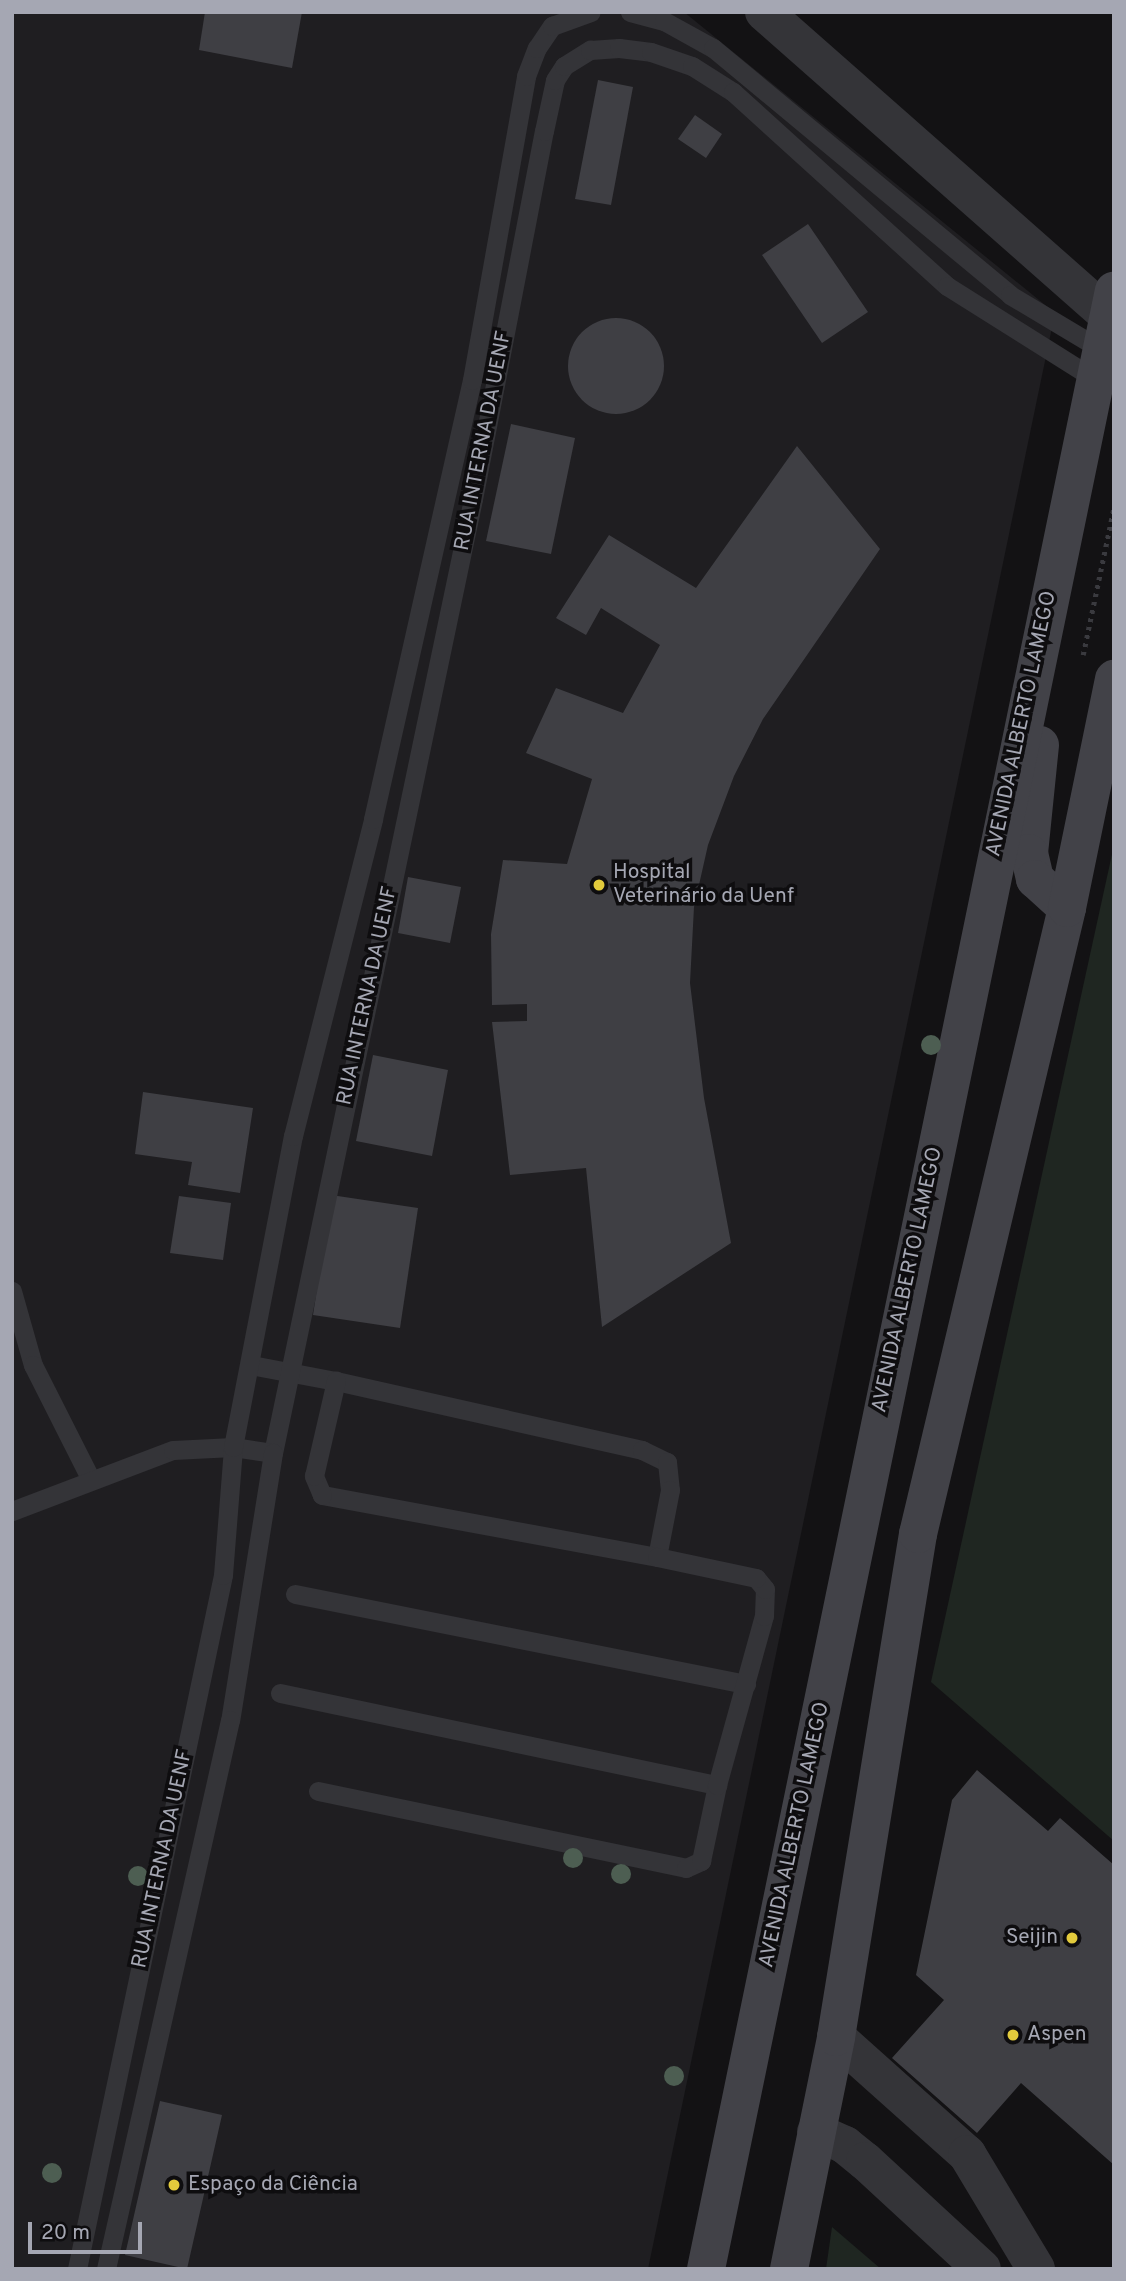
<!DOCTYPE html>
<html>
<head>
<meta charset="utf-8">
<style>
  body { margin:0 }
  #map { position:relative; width:1126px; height:2281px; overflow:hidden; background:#131214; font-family:Overpass,sans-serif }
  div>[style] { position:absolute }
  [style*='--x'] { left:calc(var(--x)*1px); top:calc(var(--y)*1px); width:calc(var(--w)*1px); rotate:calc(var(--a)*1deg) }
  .built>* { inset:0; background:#1f1e21 }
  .green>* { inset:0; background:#1f2621 }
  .building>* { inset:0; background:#3f3f44 }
  .round { border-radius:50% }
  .path>* { height:4.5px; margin-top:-2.25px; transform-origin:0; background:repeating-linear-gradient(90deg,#3a3a3f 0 3.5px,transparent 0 8.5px) }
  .service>* { height:19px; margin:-9.5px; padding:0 9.5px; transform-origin:9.5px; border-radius:9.5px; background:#343438 }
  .minor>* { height:38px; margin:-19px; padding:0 19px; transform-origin:19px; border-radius:19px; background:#343438 }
  .secondary>* { height:38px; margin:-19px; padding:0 19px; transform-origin:19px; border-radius:19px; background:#424248 }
  .trees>* { width:20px; height:20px; margin:-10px; border-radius:50%; background:#4d5e52 }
  .dots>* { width:19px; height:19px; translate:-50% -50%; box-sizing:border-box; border:4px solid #0e0d0f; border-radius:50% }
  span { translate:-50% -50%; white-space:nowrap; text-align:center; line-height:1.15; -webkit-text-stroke:7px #0e0d0f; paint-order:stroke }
  .street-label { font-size:21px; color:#a5a7b3 }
  .poi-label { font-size:21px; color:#a5a7b3 }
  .left { translate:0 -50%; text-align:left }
  .right { translate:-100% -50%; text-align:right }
  .frame { position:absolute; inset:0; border:14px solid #a5a7b3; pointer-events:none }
  .scale { position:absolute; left:28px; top:2222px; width:114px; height:32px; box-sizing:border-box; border:4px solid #a5a7b3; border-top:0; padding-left:9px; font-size:21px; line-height:24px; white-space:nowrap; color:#a5a7b3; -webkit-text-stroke:5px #0e0d0f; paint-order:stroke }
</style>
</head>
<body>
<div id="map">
  <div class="built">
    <div style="clip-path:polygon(12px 12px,684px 12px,1055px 313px,648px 2269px,12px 2269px)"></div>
  </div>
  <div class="green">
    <div style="clip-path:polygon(1114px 845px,1114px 1841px,931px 1682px)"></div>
    <div style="clip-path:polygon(832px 2227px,881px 2269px,826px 2269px)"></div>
  </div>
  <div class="building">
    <div style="clip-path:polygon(205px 12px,302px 12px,292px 68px,199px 50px)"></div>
    <div style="clip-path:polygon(598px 80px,633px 87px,611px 205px,575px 199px)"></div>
    <div style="clip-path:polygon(695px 115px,722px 134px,706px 158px,678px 139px)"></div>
    <div style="clip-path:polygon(808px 224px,868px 312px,822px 343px,762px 255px)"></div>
    <div class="round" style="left:568px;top:318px;width:96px;height:96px"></div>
    <div style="clip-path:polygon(511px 424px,575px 438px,551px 554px,486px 541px)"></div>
    <div style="clip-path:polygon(797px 446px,880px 549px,763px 719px,734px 776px,708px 845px,694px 907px,690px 983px,704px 1098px,731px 1243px,602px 1327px,586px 1168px,510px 1175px,492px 1022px,527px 1021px,527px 1004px,492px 1005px,491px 934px,503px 860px,567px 864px,592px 779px,526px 753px,556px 688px,623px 713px,660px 645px,601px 608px,586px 635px,556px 618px,609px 535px,696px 588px)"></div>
    <div style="clip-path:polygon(408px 877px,461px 887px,450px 943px,398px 933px)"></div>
    <div style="clip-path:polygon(373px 1055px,448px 1070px,432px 1156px,356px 1141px)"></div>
    <div style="clip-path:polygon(143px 1092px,253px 1108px,240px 1193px,188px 1185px,192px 1162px,135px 1154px)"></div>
    <div style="clip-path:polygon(331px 1195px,418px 1208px,400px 1328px,313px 1315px)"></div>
    <div style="clip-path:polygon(179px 1196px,231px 1203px,223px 1260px,170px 1253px)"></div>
    <div style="clip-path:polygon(977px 1770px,1048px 1831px,1060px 1818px,1114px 1865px,1114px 2165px,1021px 2083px,977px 2133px,892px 2058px,944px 2000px,916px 1975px,952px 1800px)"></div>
    <div style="clip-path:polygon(160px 2101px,222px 2115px,187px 2269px,125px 2255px)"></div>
  </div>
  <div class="path">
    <div style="--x:1083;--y:655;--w:151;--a:-78.2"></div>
  </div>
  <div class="service">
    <div style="--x:630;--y:12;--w:35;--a:15"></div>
    <div style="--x:664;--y:21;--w:56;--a:28.9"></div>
    <div style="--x:713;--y:48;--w:386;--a:39.7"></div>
    <div style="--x:1010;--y:295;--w:107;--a:30.9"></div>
    <div style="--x:12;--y:1291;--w:77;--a:74.2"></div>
    <div style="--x:33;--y:1365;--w:129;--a:63.2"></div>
    <div style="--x:251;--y:1365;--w:86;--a:10.7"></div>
    <div style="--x:336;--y:1381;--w:314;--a:12.7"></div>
    <div style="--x:642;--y:1450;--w:28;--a:26"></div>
    <div style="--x:667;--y:1462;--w:28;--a:84"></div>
    <div style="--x:670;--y:1490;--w:68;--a:101"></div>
    <div style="--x:657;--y:1557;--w:341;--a:-169.5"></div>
    <div style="--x:322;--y:1495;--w:21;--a:-113"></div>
    <div style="--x:314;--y:1476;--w:98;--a:-77"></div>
    <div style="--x:273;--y:1453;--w:975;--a:-78.16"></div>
    <div style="--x:473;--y:499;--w:375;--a:-79.1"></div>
    <div style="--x:544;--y:131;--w:52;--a:-77.8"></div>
    <div style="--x:555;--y:80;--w:17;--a:-57"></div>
    <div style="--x:564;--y:66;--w:31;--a:-32"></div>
    <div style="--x:590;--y:50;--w:29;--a:-4"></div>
    <div style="--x:619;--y:48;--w:32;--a:7"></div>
    <div style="--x:651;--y:52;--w:43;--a:18.9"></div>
    <div style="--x:692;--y:66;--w:49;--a:32.4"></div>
    <div style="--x:733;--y:92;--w:289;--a:42.2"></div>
    <div style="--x:947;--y:286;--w:176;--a:32.2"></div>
    <div style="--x:12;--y:1511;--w:172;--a:-20.8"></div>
    <div style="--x:173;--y:1450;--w:60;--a:-2.9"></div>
    <div style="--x:233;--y:1447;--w:40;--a:8.5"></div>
    <div style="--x:273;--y:1453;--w:270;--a:99.1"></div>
    <div style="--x:230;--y:1720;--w:563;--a:102.73"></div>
    <div style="--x:295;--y:1594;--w:460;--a:11.3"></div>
    <div style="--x:280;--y:1693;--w:447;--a:11.9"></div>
    <div style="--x:318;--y:1791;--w:376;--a:11.8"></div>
    <div style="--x:686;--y:1868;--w:17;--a:-25"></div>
    <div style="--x:701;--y:1861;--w:78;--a:-78.1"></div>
    <div style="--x:717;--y:1785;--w:175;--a:-74.5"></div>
    <div style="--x:764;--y:1616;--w:27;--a:-88"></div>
    <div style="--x:765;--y:1589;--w:14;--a:-129"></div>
    <div style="--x:756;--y:1578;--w:101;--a:-168"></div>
    <div style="--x:77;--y:2269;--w:709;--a:-78.12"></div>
    <div style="--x:223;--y:1575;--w:128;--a:-85.5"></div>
    <div style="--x:233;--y:1447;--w:317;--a:-79.1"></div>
    <div style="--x:293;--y:1136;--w:327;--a:-75.8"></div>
    <div style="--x:373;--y:819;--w:450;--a:-77.3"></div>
    <div style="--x:472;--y:380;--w:309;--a:-79.9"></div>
    <div style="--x:526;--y:76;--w:30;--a:-69"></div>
    <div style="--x:537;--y:48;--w:27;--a:-56"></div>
    <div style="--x:552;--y:26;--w:41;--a:-19.7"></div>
  </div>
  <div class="minor">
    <div style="--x:764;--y:12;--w:460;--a:41.4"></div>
    <div style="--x:836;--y:2037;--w:176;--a:41.8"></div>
    <div style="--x:967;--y:2154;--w:134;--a:59"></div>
    <div style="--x:816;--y:2132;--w:32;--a:24"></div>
    <div style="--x:845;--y:2145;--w:26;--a:39"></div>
    <div style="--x:865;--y:2161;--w:159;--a:42.7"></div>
  </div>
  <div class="secondary">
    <div style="--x:1040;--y:745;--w:109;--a:95.8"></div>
    <div style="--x:1029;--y:853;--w:27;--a:77"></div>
    <div style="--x:1035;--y:879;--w:43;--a:42.2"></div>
    <div style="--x:706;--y:2269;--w:2020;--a:-78.35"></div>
    <div style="--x:789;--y:2269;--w:237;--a:-78.5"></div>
    <div style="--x:836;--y:2037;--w:510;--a:-80.74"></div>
    <div style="--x:918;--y:1534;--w:643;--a:-76.61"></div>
    <div style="--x:1067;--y:908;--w:234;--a:-78.4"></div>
  </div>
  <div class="trees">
    <div style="left:931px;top:1045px"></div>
    <div style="left:573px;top:1858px"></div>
    <div style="left:621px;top:1874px"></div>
    <div style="left:138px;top:1876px"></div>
    <div style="left:674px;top:2076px"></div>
    <div style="left:52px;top:2173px"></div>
  </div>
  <div class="dots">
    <div style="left:599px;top:885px;background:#e2ca3c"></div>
    <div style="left:1072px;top:1938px;background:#e2ca3c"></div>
    <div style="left:1013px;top:2035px;background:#e2ca3c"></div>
    <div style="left:174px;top:2185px;background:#e2ca3c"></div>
  </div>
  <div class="street-label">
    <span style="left:484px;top:441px;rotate:-79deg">RUA INTERNA DA UENF</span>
    <span style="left:1022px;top:724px;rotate:-78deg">AVENIDA ALBERTO LAMEGO</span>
    <span style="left:368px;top:996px;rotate:-78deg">RUA INTERNA DA UENF</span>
    <span style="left:908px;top:1280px;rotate:-78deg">AVENIDA ALBERTO LAMEGO</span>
    <span style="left:795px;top:1835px;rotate:-78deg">AVENIDA ALBERTO LAMEGO</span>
    <span style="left:163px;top:1859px;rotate:-78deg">RUA INTERNA DA UENF</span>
  </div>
  <div class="poi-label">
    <span class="left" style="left:613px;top:885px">Hospital<br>Veterinário da Uenf</span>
    <span class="right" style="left:1058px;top:1938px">Seijin</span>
    <span class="left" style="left:1027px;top:2035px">Aspen</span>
    <span class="left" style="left:188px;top:2185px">Espaço da Ciência</span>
  </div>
  <div class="frame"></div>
  <div class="scale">20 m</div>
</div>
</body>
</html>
